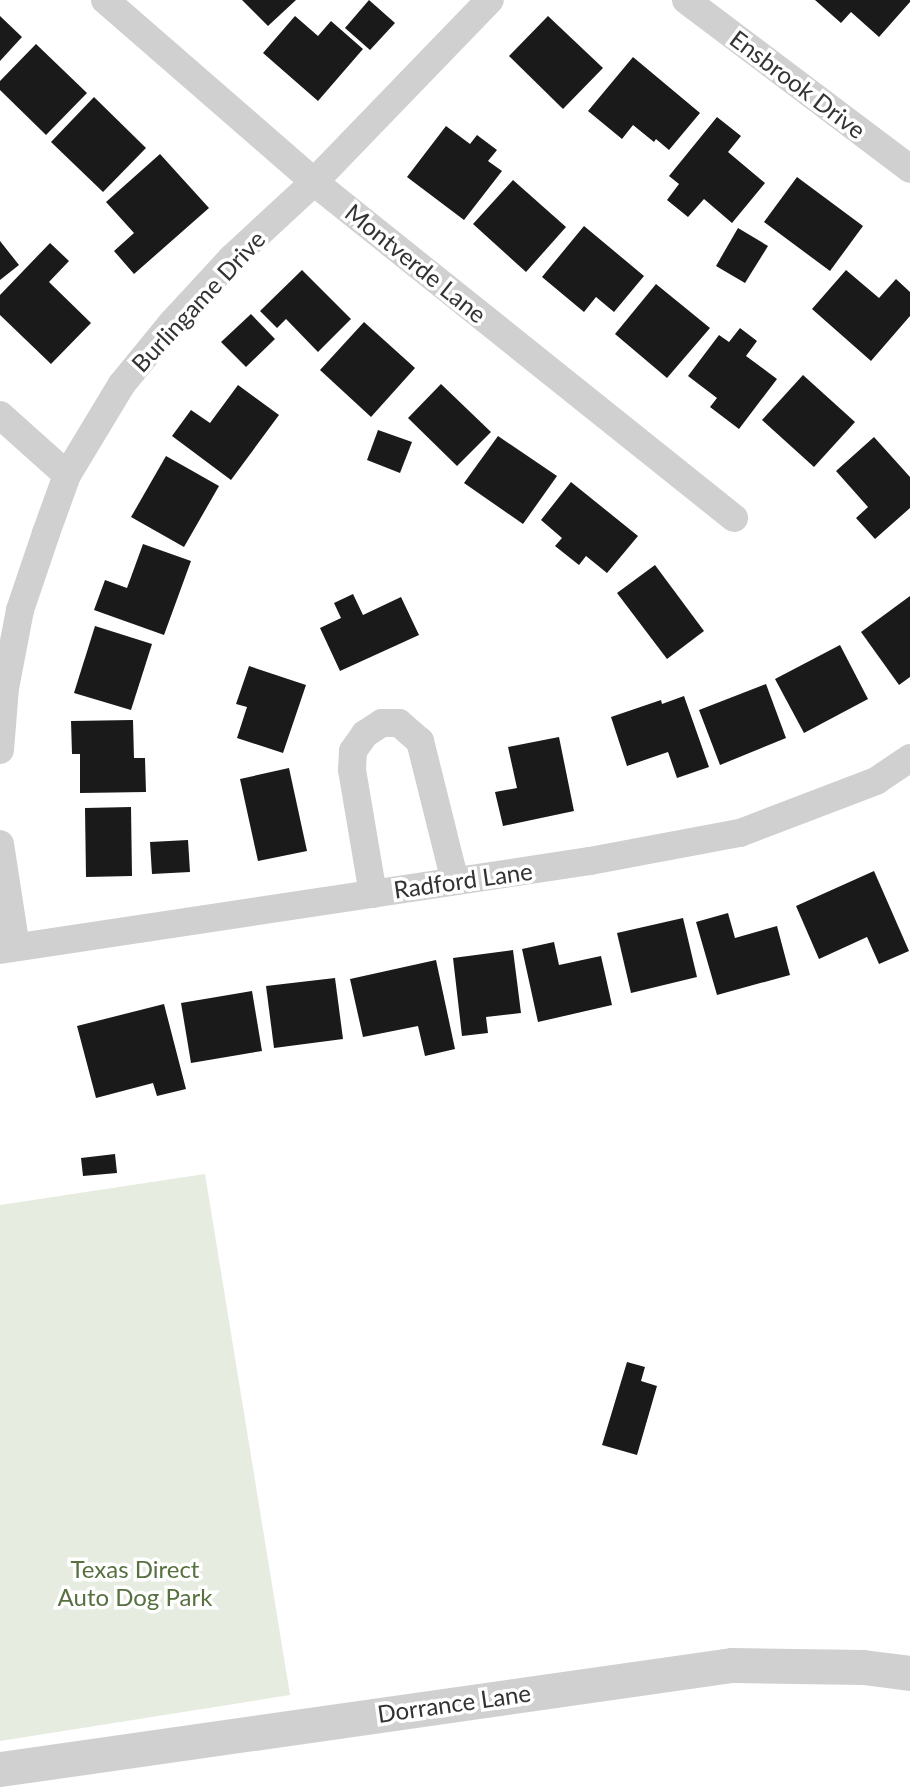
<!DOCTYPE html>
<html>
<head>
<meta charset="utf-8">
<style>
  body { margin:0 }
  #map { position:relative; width:910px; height:1789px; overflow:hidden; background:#fff; font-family:Lato,sans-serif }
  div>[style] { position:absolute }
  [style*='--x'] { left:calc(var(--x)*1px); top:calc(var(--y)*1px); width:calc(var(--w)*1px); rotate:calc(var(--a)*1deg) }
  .green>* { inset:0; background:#e6ecdf }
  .building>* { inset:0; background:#1a1a1a }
  .minor>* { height:28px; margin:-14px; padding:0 14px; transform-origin:14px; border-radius:14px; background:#d0d0d0 }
  .tertiary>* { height:35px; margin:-17.5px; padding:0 17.5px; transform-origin:17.5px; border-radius:17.5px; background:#d0d0d0 }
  span { translate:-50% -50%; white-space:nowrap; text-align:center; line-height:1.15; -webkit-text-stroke:7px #fff; paint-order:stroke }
  .street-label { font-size:24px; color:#333 }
  .park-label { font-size:24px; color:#56703f }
</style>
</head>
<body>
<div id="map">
  <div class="green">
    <div style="clip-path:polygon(205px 1174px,290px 1695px,0 1741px,0 1205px)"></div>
  </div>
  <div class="building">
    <div style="clip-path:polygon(242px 0,296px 0,268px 26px)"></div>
    <div style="clip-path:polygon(369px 0,395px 23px,370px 50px,345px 28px)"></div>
    <div style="clip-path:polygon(815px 0,910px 0,910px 2px,879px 37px,851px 12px,841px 23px)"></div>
    <div style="clip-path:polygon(0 16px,22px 37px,0 61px)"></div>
    <div style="clip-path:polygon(295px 16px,318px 36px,331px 21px,363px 49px,318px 101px,263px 53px)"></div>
    <div style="clip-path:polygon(548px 16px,603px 68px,563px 109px,509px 56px)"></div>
    <div style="clip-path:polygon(36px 44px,87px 93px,46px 135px,0 90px,0 81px)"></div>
    <div style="clip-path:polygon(633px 57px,700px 113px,669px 150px,656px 139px,654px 142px,633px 125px,622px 139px,588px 111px)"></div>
    <div style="clip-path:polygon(94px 97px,146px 148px,103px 192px,51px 142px)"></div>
    <div style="clip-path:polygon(717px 117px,741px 136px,728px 152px,765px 183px,732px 223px,704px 199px,688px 217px,667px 200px,679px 184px,669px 176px)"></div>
    <div style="clip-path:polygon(446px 126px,470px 144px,477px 135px,497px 150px,488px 161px,502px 171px,464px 220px,407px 177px)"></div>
    <div style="clip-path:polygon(160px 154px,209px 208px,134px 274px,114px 251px,134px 233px,106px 202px)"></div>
    <div style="clip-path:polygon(797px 177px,863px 226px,830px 271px,764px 222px)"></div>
    <div style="clip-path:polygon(513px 180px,566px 227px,526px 272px,473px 224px)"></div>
    <div style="clip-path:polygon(584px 226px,644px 276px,614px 312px,596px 297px,584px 312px,542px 277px)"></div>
    <div style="clip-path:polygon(738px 228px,768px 246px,745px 283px,716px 266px)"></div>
    <div style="clip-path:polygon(0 241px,19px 265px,0 280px)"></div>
    <div style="clip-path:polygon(50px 243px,69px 261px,49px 282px,91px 323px,51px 364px,0 315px,0 295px)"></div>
    <div style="clip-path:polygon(302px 270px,351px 319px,318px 352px,286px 319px,277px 328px,260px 311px)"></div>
    <div style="clip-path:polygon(846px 270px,879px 298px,896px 279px,910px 292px,910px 316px,871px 361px,812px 309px)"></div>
    <div style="clip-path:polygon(656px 284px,710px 328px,667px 378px,615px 334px)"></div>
    <div style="clip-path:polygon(251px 314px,275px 339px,246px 367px,221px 342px)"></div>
    <div style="clip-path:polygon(364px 322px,415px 368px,371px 417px,320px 370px)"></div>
    <div style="clip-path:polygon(740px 328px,757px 341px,746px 356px,777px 379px,739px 429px,710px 407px,717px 398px,688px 376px,719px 335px,729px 342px)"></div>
    <div style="clip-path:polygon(803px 375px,855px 422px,814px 467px,762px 420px)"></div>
    <div style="clip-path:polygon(441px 384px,491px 432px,457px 466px,408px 418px)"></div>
    <div style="clip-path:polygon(238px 385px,279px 415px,231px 480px,172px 436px,191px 410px,210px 423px)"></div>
    <div style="clip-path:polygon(378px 430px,412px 442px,400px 473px,367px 460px)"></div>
    <div style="clip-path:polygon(498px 436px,557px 476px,523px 524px,464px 483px)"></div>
    <div style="clip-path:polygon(874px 437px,910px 477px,910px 508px,875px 539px,856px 518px,868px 507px,836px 471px)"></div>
    <div style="clip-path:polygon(166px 456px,219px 486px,184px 547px,131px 517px)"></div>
    <div style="clip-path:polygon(571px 482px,638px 536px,607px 573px,586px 556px,579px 565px,555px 546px,562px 538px,541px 520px)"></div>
    <div style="clip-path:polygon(143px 544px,191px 561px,164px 635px,94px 610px,105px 580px,127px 588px)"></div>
    <div style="clip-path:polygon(655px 565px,704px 631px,667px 659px,617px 593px)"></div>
    <div style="clip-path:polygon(353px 594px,363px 615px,401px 597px,419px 635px,340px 671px,320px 628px,341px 618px,334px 603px)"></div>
    <div style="clip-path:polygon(910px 596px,910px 677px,899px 685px,861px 632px)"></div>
    <div style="clip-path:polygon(95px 626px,152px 644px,131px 710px,74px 693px)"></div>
    <div style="clip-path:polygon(840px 645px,868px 699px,804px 733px,775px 679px)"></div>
    <div style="clip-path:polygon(249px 666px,306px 685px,283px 753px,237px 738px,247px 707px,236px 704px)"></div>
    <div style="clip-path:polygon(766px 684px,786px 738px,720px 765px,699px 710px)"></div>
    <div style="clip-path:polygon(684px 696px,709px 767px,677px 778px,668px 752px,627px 766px,611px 717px,661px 700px,662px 704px)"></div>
    <div style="clip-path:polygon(133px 720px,134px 758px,145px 758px,146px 792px,80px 793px,80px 754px,72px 754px,71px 721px)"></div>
    <div style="clip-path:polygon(559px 737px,574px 811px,503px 826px,495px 792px,517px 788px,508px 747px)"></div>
    <div style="clip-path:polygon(289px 768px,307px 851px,258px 861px,240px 779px)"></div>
    <div style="clip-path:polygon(131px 807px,132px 876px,86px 877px,85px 808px)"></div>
    <div style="clip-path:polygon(188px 840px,190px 872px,152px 874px,150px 842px)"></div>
    <div style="clip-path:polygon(874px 871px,909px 951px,879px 964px,867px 937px,819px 959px,796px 906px)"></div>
    <div style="clip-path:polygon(728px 913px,735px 938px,777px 926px,790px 975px,717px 995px,696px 922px)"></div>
    <div style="clip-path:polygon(683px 918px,697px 977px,631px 993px,617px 933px)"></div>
    <div style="clip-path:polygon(554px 942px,559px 965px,601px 956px,612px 1005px,538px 1022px,522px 949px)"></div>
    <div style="clip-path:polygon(513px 950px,521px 1013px,486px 1017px,488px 1033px,462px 1036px,453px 958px)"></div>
    <div style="clip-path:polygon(436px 960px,455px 1049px,425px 1056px,418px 1026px,363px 1037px,350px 979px)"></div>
    <div style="clip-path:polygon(335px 978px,343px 1039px,274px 1048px,266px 986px)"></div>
    <div style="clip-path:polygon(252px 991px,262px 1051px,191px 1063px,181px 1003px)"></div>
    <div style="clip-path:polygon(164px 1004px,186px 1089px,157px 1096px,153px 1083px,96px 1098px,77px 1026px)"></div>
    <div style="clip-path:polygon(115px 1154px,117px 1173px,83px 1176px,81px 1158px)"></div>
    <div style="clip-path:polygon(627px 1362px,645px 1367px,641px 1381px,657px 1386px,637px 1455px,602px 1445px)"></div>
  </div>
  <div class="minor">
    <div style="--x:105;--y:0;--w:277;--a:41"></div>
    <div style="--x:314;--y:182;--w:538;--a:38.66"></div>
    <div style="--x:686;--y:0;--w:281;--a:37"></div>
    <div style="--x:0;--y:415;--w:90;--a:41.8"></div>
    <div style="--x:0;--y:750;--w:62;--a:-85.4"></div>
    <div style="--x:5;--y:688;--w:79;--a:-79.1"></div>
    <div style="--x:20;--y:610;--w:81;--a:-71.3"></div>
    <div style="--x:46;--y:533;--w:62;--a:-70.1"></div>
    <div style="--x:67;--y:475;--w:106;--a:-58.9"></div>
    <div style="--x:122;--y:384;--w:79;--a:-50.7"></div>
    <div style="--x:172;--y:323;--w:88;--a:-47.3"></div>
    <div style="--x:232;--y:258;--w:112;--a:-42.8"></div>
    <div style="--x:314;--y:182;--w:253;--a:-46"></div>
    <div style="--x:0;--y:844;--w:104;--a:81.2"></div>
    <div style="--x:373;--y:894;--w:126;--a:-99.6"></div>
    <div style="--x:352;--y:770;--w:19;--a:-87"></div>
    <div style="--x:353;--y:751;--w:21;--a:-55"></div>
    <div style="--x:365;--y:734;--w:20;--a:-33"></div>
    <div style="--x:382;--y:723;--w:17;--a:0"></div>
    <div style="--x:399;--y:723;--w:28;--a:41"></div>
    <div style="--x:420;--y:741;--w:144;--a:76"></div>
    <div style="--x:0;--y:950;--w:597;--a:-8.58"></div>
    <div style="--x:590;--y:861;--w:153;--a:-10.6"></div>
    <div style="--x:740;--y:833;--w:146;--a:-20.9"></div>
    <div style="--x:876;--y:781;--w:41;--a:-34.1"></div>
  </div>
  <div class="tertiary">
    <div style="--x:0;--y:1769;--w:739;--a:-8.09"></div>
    <div style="--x:732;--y:1665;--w:131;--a:0.9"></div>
    <div style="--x:863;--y:1667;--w:47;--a:7.3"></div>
  </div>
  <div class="street-label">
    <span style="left:798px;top:84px;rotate:37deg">Ensbrook Drive</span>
    <span style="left:416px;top:263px;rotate:39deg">Montverde Lane</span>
    <span style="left:198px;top:301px;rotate:-47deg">Burlingame Drive</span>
    <span style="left:463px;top:880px;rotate:-8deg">Radford Lane</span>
    <span style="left:454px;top:1703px;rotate:-8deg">Dorrance Lane</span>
  </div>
  <div class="park-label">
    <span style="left:135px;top:1583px">Texas Direct<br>Auto Dog Park</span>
  </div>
</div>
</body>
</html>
